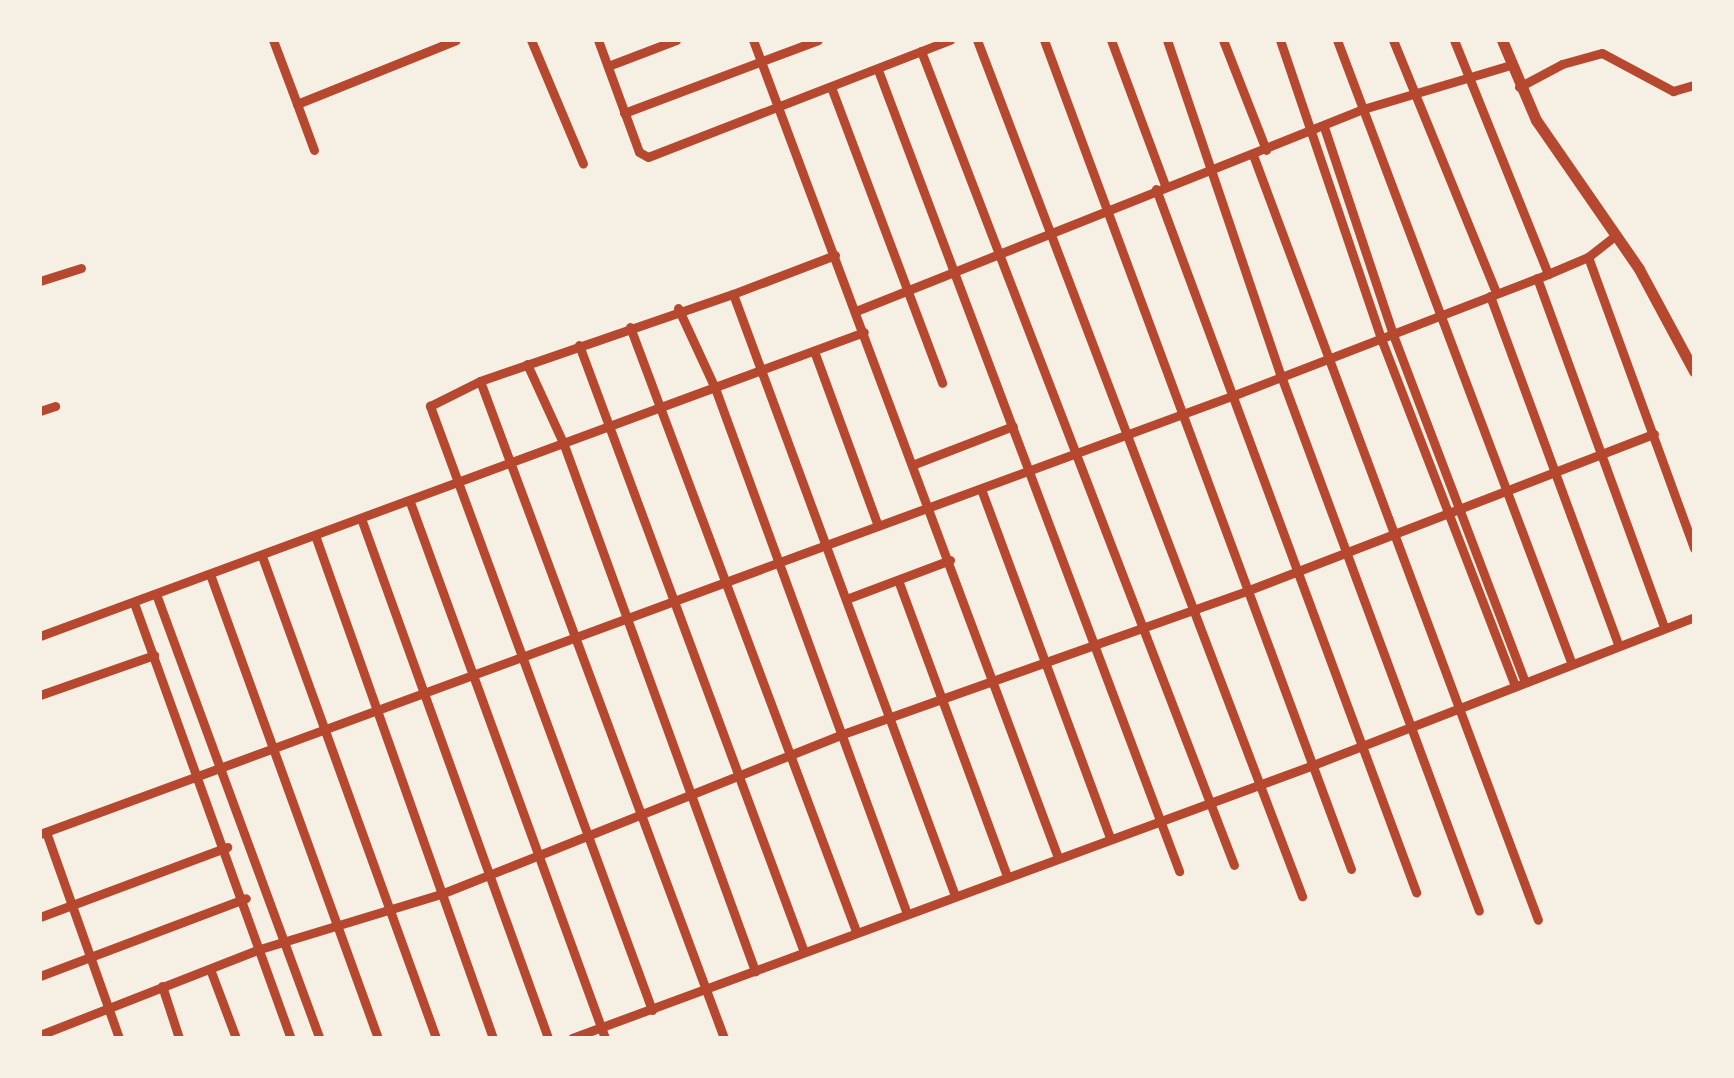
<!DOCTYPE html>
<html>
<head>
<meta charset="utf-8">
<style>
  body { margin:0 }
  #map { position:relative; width:1734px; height:1078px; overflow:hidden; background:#f6efe4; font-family:"Nunito Sans",sans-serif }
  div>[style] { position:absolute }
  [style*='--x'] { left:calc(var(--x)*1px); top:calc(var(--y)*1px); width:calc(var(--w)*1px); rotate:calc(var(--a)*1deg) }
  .minor>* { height:9px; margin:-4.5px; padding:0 4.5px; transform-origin:4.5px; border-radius:4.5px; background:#b5482f }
  .tertiary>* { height:11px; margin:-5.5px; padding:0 5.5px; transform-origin:5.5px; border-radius:5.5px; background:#b5482f }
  span { translate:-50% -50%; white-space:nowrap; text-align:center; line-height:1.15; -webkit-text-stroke:10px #f6efe4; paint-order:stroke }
  .frame { position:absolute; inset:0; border:42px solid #f6efe4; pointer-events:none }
</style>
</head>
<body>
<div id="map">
  <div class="minor">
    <div style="--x:273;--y:40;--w:68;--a:69.4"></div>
    <div style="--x:297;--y:104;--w:171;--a:-21.9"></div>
    <div style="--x:531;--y:40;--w:134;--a:67.2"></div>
    <div style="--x:598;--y:40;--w:119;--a:69.9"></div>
    <div style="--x:639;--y:152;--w:10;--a:29"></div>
    <div style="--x:648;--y:157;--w:324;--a:-21.2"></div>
    <div style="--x:753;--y:40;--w:870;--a:69.54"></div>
    <div style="--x:977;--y:40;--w:916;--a:69.21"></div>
    <div style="--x:1044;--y:40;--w:884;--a:69.68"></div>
    <div style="--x:1111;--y:40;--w:155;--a:69.6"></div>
    <div style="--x:1167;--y:40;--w:355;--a:71.3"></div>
    <div style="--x:1281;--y:376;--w:570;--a:69.69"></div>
    <div style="--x:1223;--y:40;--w:118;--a:68.6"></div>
    <div style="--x:1280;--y:40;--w:312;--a:71.3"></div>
    <div style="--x:1380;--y:336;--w:373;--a:68.9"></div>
    <div style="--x:1337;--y:40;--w:665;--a:69.38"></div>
    <div style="--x:1393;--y:40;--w:273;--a:67.8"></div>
    <div style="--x:1454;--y:40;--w:252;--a:68.1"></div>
    <div style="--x:921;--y:51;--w:872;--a:68.97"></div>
    <div style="--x:608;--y:66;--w:73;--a:-20.9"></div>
    <div style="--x:878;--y:70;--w:856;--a:69.4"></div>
    <div style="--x:831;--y:87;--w:316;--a:69.4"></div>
    <div style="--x:1519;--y:87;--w:49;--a:-28.1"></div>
    <div style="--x:1562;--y:64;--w:41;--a:-15.4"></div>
    <div style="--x:1602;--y:53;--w:81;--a:28.2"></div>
    <div style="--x:1673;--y:91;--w:22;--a:-16"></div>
    <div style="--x:297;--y:104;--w:49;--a:69.7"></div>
    <div style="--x:624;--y:113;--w:207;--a:-20.6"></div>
    <div style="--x:1324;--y:127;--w:216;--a:71.6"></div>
    <div style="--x:1392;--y:332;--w:372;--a:69.2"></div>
    <div style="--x:1253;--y:155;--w:816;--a:69.57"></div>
    <div style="--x:1156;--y:189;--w:750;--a:69.7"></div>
    <div style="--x:835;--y:255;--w:109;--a:159.1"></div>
    <div style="--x:733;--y:294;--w:638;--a:69.75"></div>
    <div style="--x:1588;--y:257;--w:310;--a:70"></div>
    <div style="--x:1537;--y:278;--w:371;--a:70"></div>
    <div style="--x:40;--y:281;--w:43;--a:-17.6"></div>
    <div style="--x:1490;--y:296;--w:371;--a:69.8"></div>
    <div style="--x:678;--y:308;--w:88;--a:65.2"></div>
    <div style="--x:715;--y:388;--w:557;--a:69.94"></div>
    <div style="--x:856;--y:311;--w:546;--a:-21.72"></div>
    <div style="--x:1363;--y:109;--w:154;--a:-16.6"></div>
    <div style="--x:630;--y:327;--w:645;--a:69.49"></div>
    <div style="--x:579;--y:345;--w:647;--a:69.66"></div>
    <div style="--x:814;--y:351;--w:186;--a:69.9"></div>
    <div style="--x:527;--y:364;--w:89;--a:65.4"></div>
    <div style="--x:564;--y:445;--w:560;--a:70.04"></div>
    <div style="--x:480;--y:381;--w:701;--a:69.63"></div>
    <div style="--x:40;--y:411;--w:16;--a:-18"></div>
    <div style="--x:912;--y:465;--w:108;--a:-21.1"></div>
    <div style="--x:981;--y:489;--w:371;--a:69.7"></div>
    <div style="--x:410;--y:502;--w:570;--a:70.01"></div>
    <div style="--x:362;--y:521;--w:549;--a:70.21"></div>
    <div style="--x:316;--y:538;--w:530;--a:70.51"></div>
    <div style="--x:263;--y:559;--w:509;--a:70.14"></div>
    <div style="--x:211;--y:577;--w:490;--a:70.1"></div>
    <div style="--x:898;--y:580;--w:312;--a:69.8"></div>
    <div style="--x:156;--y:594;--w:473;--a:69.8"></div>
    <div style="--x:849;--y:598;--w:108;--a:-20.6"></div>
    <div style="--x:134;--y:603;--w:462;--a:70.2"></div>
    <div style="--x:40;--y:636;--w:878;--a:-20.25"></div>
    <div style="--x:40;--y:695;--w:121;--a:-19.3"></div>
    <div style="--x:46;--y:832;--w:219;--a:70.5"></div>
    <div style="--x:40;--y:834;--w:1270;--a:-20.18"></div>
    <div style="--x:1232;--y:396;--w:339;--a:-21.1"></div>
    <div style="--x:1548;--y:274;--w:43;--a:-23"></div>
    <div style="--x:1588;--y:257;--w:34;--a:-38"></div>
    <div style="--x:40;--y:917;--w:200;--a:-20.5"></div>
    <div style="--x:210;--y:969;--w:74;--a:69.4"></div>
    <div style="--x:40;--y:976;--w:220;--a:-20.7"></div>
    <div style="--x:162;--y:986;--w:55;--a:71.9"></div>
    <div style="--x:652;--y:1010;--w:644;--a:-110.18"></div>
    <div style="--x:430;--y:406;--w:56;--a:-26.6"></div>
    <div style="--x:480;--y:381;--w:268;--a:-19"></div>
    <div style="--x:40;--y:1035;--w:236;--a:-21.4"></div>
    <div style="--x:260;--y:949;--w:189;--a:-16.9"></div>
    <div style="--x:441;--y:894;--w:430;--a:-21.7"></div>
    <div style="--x:840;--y:735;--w:434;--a:-19.5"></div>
    <div style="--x:1249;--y:590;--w:434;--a:-21.1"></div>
    <div style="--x:572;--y:1038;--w:790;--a:-20.22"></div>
    <div style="--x:1313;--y:765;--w:409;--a:-21.2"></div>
  </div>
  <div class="tertiary">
    <div style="--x:1502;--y:40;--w:87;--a:67"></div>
    <div style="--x:1536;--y:120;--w:181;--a:55.3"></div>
    <div style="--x:1639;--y:269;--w:116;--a:61.7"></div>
  </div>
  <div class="frame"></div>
</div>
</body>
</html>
